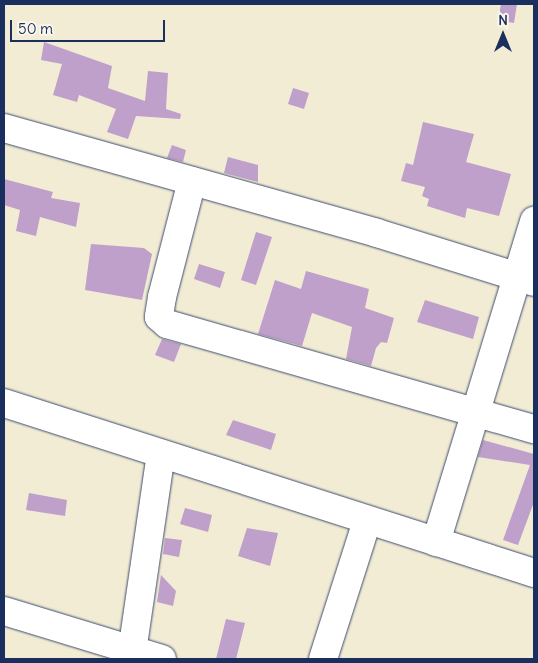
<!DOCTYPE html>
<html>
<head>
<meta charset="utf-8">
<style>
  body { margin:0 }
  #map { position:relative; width:538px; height:663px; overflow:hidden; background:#f2ecd4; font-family:Delius,sans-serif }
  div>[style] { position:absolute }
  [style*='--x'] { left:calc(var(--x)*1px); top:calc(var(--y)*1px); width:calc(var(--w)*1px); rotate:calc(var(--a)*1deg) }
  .building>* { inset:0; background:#bea0ca }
  .roads { filter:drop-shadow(0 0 1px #3b4b70) drop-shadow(0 0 1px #3b4b70) }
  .minor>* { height:28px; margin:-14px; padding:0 14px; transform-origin:14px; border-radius:14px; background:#fff }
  span { translate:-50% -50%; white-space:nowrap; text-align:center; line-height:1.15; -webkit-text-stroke:5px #fbf7ec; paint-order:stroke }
  .frame { position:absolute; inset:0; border:5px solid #1b2f5e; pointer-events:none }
  .north { position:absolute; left:478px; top:10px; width:50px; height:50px; -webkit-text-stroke:4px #fbf7ec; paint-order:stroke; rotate:0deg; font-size:14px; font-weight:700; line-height:20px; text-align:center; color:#1b2f5e }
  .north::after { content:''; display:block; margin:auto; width:18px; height:22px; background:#1b2f5e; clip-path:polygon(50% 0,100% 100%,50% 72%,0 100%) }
  .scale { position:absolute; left:10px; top:20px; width:155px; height:22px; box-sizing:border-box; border:2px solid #1b2f5e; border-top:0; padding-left:6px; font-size:15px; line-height:18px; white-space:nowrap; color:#1b2f5e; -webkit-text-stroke:4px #fbf7ec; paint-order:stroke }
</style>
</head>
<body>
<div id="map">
  <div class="building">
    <div style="clip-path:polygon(501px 4px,517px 4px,514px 23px,498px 20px)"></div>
    <div style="clip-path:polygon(44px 42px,112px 66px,108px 88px,145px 101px,148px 71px,168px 73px,166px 109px,181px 114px,180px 119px,136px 116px,128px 139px,107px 132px,116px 109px,79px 95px,77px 102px,53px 95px,62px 64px,41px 60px)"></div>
    <div style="clip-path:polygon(293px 88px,309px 93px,304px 109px,288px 104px)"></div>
    <div style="clip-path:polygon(423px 122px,474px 134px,466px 162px,511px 174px,499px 216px,467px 208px,465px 218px,427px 206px,429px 199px,422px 196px,425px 187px,401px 181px,406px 163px,413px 165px)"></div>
    <div style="clip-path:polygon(172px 145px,186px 150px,183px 162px,167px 158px)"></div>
    <div style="clip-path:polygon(228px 157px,258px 165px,258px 182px,224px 173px)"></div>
    <div style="clip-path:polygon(4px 179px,53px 192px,51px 198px,80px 203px,76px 227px,40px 217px,36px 236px,16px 231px,20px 210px,4px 205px)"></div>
    <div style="clip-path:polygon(256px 232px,272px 237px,256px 285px,241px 280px)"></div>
    <div style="clip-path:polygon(91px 244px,144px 248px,152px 254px,142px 300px,85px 290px)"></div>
    <div style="clip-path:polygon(199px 264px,225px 272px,220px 288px,194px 279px)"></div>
    <div style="clip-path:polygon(306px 271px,369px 289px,365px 308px,394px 318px,387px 343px,381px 342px,376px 348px,371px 366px,346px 359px,352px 327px,312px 313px,302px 346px,258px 334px,275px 280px,301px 289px)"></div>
    <div style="clip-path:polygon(425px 300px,479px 317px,473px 339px,417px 322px)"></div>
    <div style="clip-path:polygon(162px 339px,181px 344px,174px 362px,155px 355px)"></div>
    <div style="clip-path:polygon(233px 420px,276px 434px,271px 450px,226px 435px)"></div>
    <div style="clip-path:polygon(483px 440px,534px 454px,534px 502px,518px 545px,503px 540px,530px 465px,478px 457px)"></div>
    <div style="clip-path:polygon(29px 493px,67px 500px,65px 516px,26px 510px)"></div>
    <div style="clip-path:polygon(185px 508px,212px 515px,208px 532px,180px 524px)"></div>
    <div style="clip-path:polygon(247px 528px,278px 533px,270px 566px,238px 556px)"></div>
    <div style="clip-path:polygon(165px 538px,182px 540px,179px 557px,163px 554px)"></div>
    <div style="clip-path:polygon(161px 575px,176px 591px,173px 606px,157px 602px)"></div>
    <div style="clip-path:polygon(226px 619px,245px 623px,236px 659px,216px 659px)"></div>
  </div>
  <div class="roads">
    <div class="minor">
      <div style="--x:4;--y:128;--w:387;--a:15.7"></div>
      <div style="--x:377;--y:233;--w:164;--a:17.3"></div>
      <div style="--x:192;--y:181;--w:120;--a:104.5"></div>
      <div style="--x:162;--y:297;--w:20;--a:99"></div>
      <div style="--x:159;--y:317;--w:11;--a:41"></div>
      <div style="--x:167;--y:324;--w:382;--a:16"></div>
      <div style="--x:4;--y:403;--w:557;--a:17.78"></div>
      <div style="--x:436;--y:542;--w:336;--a:-73"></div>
      <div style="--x:4;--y:611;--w:165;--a:16.9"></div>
      <div style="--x:131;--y:659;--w:207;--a:-81.7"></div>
      <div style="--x:323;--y:659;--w:145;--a:-72.3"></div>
    </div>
  </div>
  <div class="frame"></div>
  <div class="north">N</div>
  <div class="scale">50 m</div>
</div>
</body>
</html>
